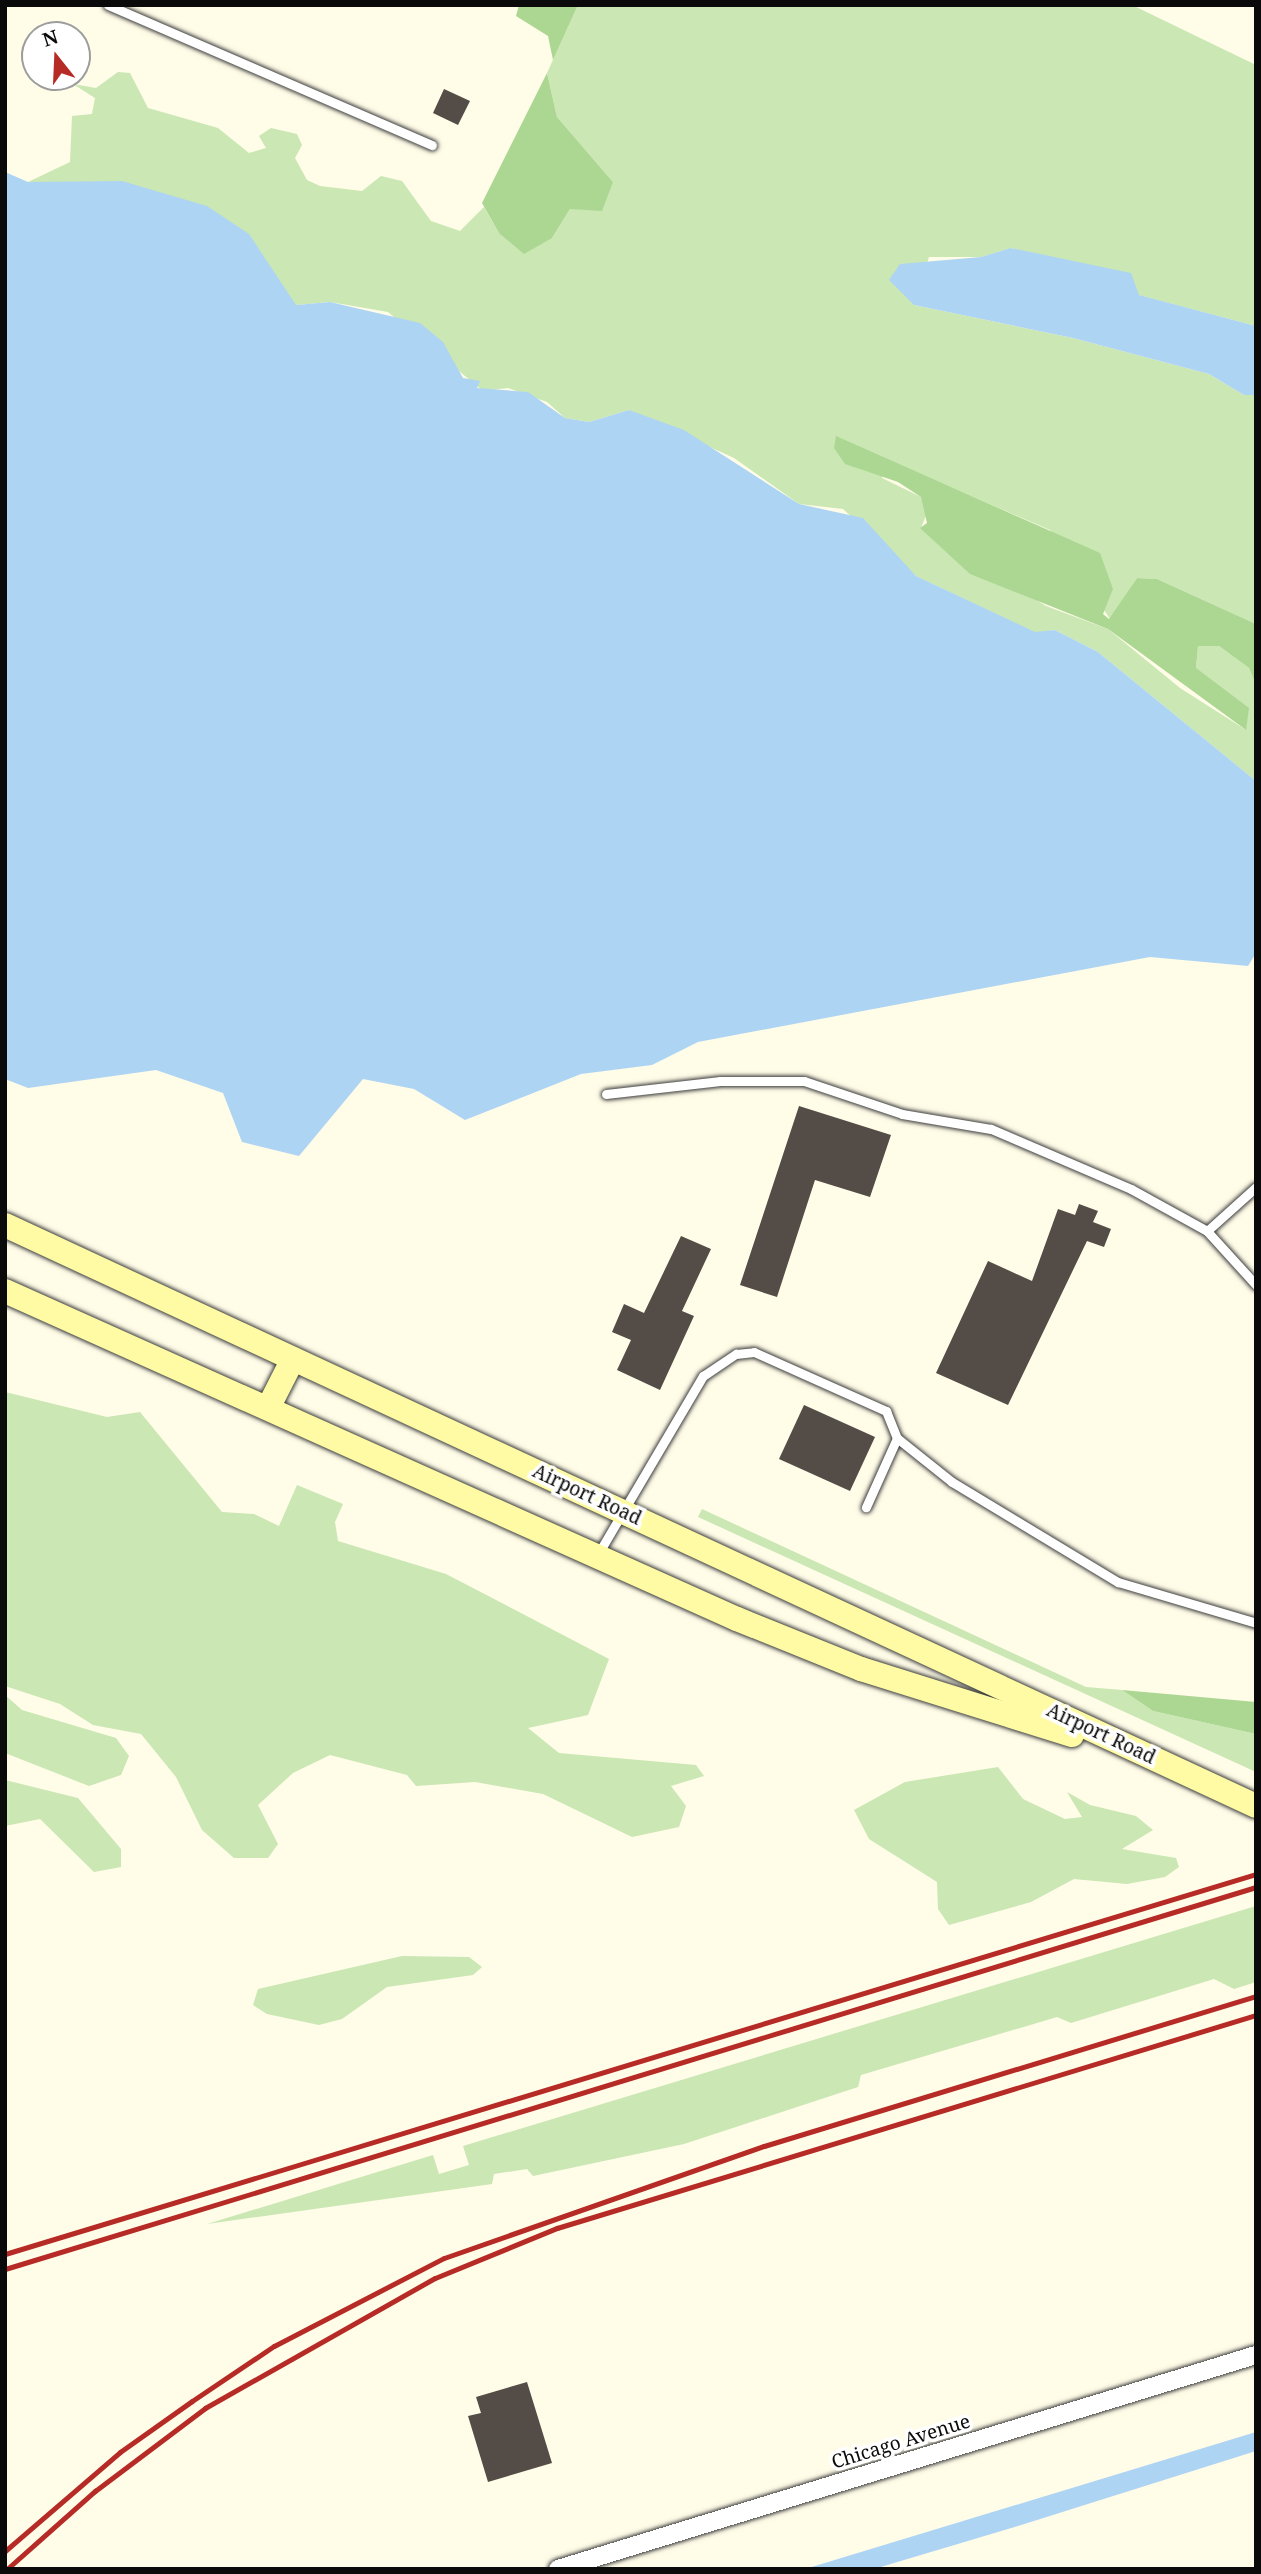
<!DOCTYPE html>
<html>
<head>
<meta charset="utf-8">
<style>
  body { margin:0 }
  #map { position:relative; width:1261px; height:2574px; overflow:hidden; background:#fffce8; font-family:"Noto Serif",serif }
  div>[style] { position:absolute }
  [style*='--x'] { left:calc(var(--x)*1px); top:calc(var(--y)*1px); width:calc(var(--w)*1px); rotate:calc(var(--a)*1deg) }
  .green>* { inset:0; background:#cae7b4 }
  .forest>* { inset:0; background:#acd793 }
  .water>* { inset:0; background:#aed4f4 }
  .building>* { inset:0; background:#534c47 }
  .roads { filter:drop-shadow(0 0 2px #3d3d3d) drop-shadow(0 0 2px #3d3d3d) }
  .lane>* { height:9px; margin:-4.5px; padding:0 4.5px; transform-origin:4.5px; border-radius:4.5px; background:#fff }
  .street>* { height:18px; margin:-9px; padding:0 9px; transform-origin:9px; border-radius:9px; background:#fff }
  .secondary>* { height:24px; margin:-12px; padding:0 12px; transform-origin:12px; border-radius:12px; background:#fefba4 }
  .rail>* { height:5px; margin:-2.5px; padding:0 2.5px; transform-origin:2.5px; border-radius:2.5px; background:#b62b26 }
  span { translate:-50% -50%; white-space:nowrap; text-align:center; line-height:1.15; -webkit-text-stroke:7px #fff; paint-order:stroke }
  .street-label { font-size:19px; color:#0a0a0a }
  .frame { position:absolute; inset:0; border:7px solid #0a0a0a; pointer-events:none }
  .north { position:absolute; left:21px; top:21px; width:70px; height:70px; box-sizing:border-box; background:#fff; border:2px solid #9d9d9d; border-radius:50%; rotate:342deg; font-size:19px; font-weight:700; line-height:28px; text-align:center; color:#0a0a0a }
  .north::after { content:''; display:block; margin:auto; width:24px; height:32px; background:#b62b26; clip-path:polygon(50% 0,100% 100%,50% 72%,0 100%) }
</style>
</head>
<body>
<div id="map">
  <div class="green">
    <div style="clip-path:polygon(578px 5px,1132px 5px,1256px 65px,1256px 326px,1138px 295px,1012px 248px,981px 257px,929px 257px,914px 305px,1073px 338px,1209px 374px,1244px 395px,1256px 395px,1256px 624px,1157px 579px,1137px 578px,1110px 619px,1050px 530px,888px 460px,882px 478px,921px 497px,927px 513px,921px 528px,1046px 606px,1108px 629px,1180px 688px,1246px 730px,1196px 668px,1198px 645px,1219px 646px,1249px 668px,1256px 685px,1256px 781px,1098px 652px,1055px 630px,1035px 633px,916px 576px,843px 509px,799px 504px,734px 458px,629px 410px,589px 422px,565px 418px,547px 402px,508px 388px,483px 391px,388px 312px,330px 302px,296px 305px,28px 182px,70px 162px,72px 116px,92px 114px,95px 98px,73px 84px,96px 88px,118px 72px,130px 73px,148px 108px,218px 128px,249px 153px,266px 148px,259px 136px,271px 128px,297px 134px,302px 145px,295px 158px,307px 180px,320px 186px,362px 191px,381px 176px,402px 181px,431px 221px,460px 231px,484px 207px,499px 233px,552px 238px,570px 209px,613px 182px,557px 117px,547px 73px)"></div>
    <div style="clip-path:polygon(5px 1392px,107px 1417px,140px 1412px,222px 1512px,254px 1514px,279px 1526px,297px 1485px,343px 1504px,335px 1522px,338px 1541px,446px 1574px,609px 1659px,588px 1715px,528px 1728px,559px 1753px,696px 1765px,704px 1776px,671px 1786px,686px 1806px,679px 1827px,632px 1837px,543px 1794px,475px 1782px,416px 1786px,407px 1775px,330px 1755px,293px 1773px,258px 1805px,278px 1844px,268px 1858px,234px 1858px,202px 1830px,176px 1777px,141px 1734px,93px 1725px,60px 1704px,5px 1686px)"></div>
    <div style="clip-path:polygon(702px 1509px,1086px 1687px,1122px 1690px,1153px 1711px,1256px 1734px,1256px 1772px,698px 1517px)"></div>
    <div style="clip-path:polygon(5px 1695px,22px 1710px,116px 1738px,129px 1756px,121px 1775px,89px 1786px,5px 1753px)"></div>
    <div style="clip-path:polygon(998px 1767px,1023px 1799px,1065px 1819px,1082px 1817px,1067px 1792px,1090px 1805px,1136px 1816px,1153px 1830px,1122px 1849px,1176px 1858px,1179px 1867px,1165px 1877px,1127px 1884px,1074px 1879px,1031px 1902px,949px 1925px,938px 1909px,937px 1882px,869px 1839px,854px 1810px,905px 1782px)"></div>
    <div style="clip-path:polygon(5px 1780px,78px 1798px,121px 1849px,121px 1867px,94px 1872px,40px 1819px,5px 1826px)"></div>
    <div style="clip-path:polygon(1256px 1906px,1256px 1982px,1234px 1989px,1214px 1979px,1071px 2023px,1057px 2017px,861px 2075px,858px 2087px,684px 2144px,533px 2176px,527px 2169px,494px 2174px,492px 2184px,207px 2224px,433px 2155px,439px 2174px,469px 2165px,463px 2146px)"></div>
    <div style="clip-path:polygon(402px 1956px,469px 1957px,482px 1967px,473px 1975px,387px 1987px,342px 2019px,319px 2025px,267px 2014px,253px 2005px,258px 1989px)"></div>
  </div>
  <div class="forest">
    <div style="clip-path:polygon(519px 5px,578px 5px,553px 60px,548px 36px,516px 16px)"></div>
    <div style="clip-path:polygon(547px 73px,557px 117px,613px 182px,602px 211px,570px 209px,552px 238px,524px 254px,499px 233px,482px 203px)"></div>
    <div style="clip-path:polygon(836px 436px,1100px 553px,1113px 589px,1103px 614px,1109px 619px,1137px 578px,1157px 579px,1256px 624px,1256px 685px,1249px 668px,1219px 646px,1198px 646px,1196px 668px,1249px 708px,1246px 730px,1108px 629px,970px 574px,920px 528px,927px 523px,921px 497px,898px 482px,845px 464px,834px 448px)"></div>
    <div style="clip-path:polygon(1122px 1690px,1256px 1702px,1256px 1734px,1153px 1711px)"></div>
  </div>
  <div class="water">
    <div style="clip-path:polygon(5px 172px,28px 182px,122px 181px,207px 206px,249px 234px,296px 305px,330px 302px,420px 323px,443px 342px,463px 378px,480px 381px,477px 388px,528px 392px,565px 418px,589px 422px,629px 410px,684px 430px,799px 504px,863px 518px,916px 576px,1035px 632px,1055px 630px,1098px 652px,1256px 781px,1256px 953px,1248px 966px,1150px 957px,698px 1042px,652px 1065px,581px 1074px,465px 1120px,414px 1089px,363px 1079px,299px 1156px,242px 1142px,223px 1093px,156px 1070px,28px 1088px,5px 1079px)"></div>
    <div style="clip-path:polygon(1011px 248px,1131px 273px,1139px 295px,1256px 326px,1256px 395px,1244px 395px,1209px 374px,1073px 338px,914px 305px,889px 280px,900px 264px,981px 257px)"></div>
    <div style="clip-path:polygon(1256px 2432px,1256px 2451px,1018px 2526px,874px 2569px,805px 2569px)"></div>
  </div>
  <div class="building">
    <div style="clip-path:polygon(444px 89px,470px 101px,458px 125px,433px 113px)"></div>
    <div style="clip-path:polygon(799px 1106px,891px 1135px,870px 1197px,815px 1180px,777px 1297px,740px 1285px)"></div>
    <div style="clip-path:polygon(1079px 1204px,1098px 1211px,1093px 1222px,1111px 1229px,1104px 1247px,1087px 1241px,1008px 1405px,936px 1373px,988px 1261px,1032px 1281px,1058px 1209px,1075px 1215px)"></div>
    <div style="clip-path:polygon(681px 1236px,711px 1249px,682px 1311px,694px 1316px,660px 1390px,617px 1370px,631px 1340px,612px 1332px,624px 1304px,644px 1313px)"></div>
    <div style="clip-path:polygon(804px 1405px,875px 1437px,850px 1491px,779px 1459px)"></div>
    <div style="clip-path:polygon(527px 2382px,552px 2463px,488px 2482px,468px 2416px,481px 2413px,476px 2397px)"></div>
  </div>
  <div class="roads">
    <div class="lane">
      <div style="--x:108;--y:5;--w:353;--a:23.4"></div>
      <div style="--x:606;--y:1094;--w:115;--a:-6.5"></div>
      <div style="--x:720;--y:1081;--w:84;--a:0"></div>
      <div style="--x:804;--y:1081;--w:103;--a:18.6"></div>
      <div style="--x:902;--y:1114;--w:90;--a:9.6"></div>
      <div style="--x:991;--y:1129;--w:152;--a:23.2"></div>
      <div style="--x:1131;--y:1189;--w:87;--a:28.9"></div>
      <div style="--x:1207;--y:1231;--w:73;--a:47.8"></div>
      <div style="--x:1207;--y:1231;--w:66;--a:-41.9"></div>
      <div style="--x:897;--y:1438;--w:70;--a:38.7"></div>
      <div style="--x:952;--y:1482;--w:194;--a:31.1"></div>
      <div style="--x:1118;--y:1582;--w:144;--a:16.5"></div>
      <div style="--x:598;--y:1554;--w:207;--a:-59.5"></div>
      <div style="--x:703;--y:1376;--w:40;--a:-34"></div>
      <div style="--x:736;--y:1354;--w:18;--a:-6"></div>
      <div style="--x:754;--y:1352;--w:145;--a:24.1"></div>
      <div style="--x:886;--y:1411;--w:29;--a:68"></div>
      <div style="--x:897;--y:1438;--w:76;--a:114.2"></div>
    </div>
    <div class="street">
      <div style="--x:558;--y:2569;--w:730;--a:-17.05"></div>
    </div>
    <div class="secondary">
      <div style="--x:5;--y:1225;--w:1379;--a:24.91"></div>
      <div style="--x:5;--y:1291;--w:802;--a:24.14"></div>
      <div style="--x:737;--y:1619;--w:134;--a:22"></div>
      <div style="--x:861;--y:1669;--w:221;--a:17.4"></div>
      <div style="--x:268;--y:1408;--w:55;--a:-63"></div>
    </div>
  </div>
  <div class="rail">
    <div style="--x:5;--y:2254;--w:1307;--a:-16.9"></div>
    <div style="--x:5;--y:2269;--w:1308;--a:-16.98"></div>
    <div style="--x:5;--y:2551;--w:152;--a:-40.7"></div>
    <div style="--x:120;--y:2452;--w:88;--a:-35.3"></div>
    <div style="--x:192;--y:2401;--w:99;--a:-33.9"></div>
    <div style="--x:274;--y:2346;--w:191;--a:-27.4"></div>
    <div style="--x:444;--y:2258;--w:339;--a:-19.3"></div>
    <div style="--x:764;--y:2146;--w:514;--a:-16.96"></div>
    <div style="--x:7;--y:2569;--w:118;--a:-41.6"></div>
    <div style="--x:95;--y:2491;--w:138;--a:-37"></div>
    <div style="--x:205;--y:2408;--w:264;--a:-29.5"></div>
    <div style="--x:435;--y:2278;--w:132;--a:-22.3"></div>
    <div style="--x:557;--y:2228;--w:731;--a:-16.95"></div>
  </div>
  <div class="street-label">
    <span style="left:587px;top:1495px;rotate:25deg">Airport Road</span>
    <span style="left:1101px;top:1734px;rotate:25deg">Airport Road</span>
    <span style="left:901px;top:2442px;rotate:-17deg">Chicago Avenue</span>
  </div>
  <div class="frame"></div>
  <div class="north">N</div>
</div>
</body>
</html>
